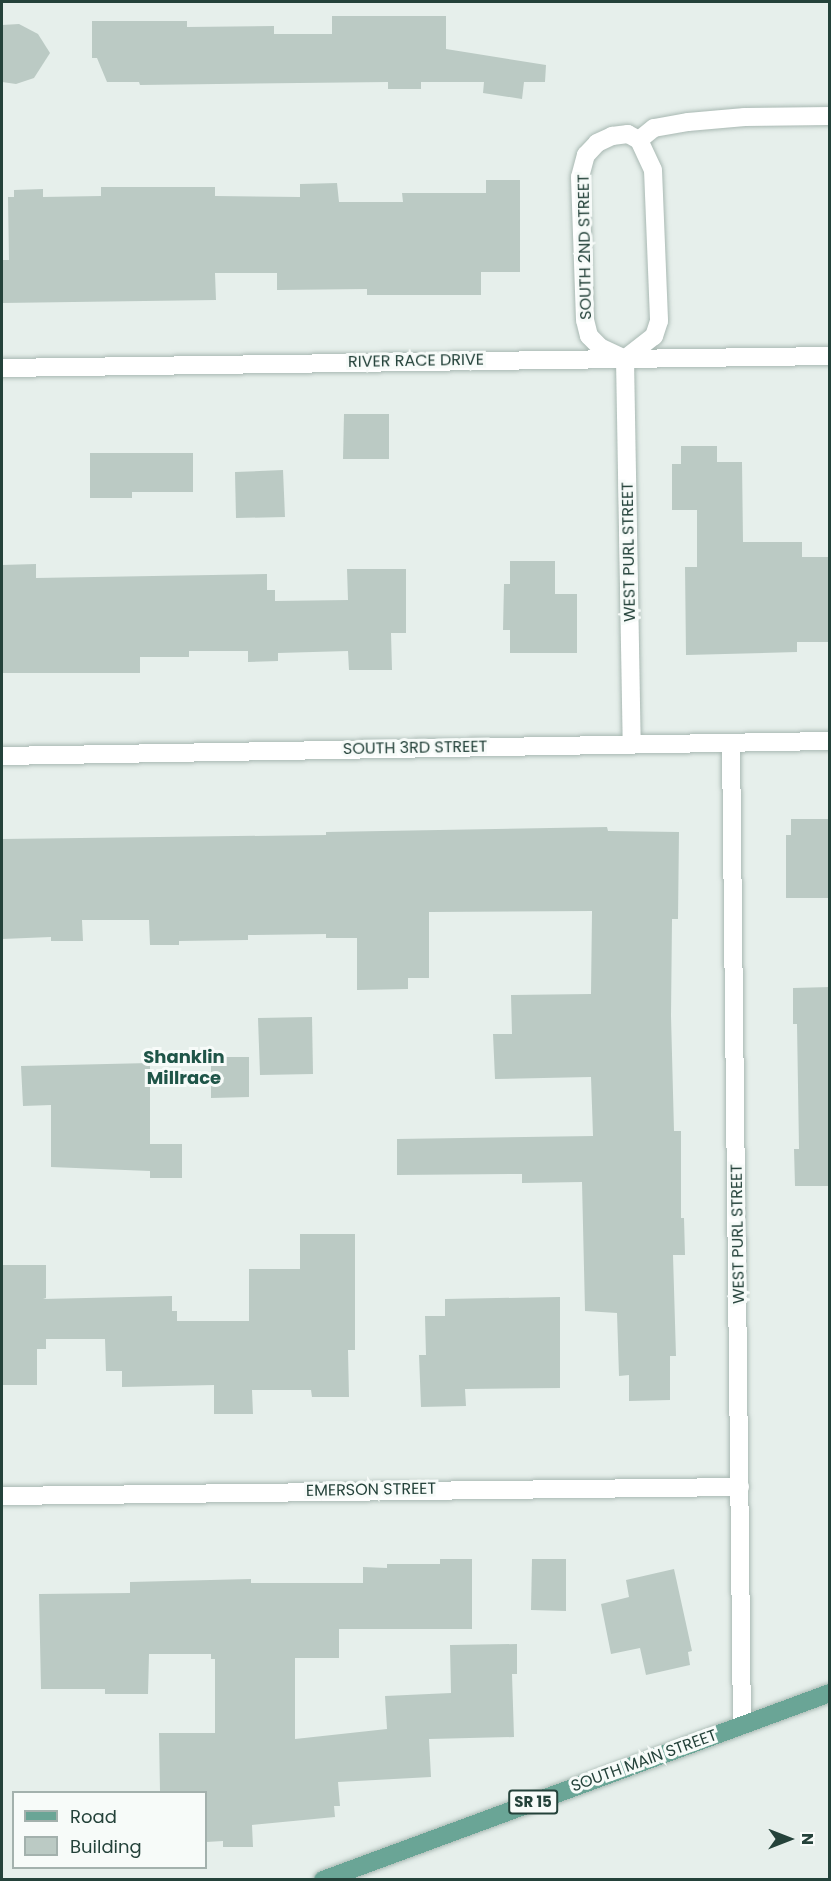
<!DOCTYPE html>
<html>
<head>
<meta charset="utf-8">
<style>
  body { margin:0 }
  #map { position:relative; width:831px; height:1881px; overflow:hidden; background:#e6efeb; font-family:Poppins,sans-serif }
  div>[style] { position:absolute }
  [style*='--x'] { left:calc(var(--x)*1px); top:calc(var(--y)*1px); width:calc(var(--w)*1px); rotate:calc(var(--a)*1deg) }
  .building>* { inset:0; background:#bbcac4 }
  .roads { filter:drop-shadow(0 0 2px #a8b8b2) drop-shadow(0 0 2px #a8b8b2) }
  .minor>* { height:18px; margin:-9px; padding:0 9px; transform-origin:9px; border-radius:9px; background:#fff }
  .primary>* { height:18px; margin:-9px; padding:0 9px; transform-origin:9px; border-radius:9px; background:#6aa596 }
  span { translate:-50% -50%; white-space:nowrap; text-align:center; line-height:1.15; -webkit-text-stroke:6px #f7fbf9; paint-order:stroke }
  .shield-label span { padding:2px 4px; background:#f7fbf9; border:2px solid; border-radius:4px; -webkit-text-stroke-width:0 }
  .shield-label { font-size:15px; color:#24423a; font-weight:700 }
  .street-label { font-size:16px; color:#24423a }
  .neighbourhood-label { font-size:18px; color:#1f5548; font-weight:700 }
  .frame { position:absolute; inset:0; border:3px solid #24423a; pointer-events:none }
  .legend { position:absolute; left:12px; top:1791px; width:195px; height:78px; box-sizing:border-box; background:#f7fbf9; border:2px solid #a3b1ad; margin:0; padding:8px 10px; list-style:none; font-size:18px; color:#24423a }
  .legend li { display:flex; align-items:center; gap:12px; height:30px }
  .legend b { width:30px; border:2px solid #a3b1ad }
  .north { position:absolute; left:759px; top:1809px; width:60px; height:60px; -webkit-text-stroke:4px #f7fbf9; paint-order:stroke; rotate:90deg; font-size:16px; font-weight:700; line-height:24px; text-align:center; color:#24423a }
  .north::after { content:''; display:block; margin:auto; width:21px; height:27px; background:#24423a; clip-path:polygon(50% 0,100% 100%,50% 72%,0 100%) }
</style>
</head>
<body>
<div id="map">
  <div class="building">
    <div style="clip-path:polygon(332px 16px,446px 16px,446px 49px,546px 65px,545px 82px,524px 82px,522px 99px,483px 93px,484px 82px,421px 82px,421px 89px,388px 89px,388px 82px,140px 85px,139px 82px,107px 82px,97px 58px,92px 58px,92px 21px,187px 21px,187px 27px,274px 26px,274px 34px,332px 34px)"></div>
    <div style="clip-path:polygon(19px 24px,38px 34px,50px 53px,34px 78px,16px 84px,2px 82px,2px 25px)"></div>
    <div style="clip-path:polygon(486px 180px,520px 180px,520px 272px,481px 272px,481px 295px,367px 295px,367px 289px,277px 290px,277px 273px,215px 273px,216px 300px,2px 303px,2px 260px,9px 260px,8px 197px,14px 197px,14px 190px,43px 189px,43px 197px,101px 196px,101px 187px,215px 187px,215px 196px,300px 197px,300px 184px,337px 183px,339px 202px,403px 202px,402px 193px,486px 193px)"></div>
    <div style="clip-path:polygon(344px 414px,389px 414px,389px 459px,343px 459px)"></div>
    <div style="clip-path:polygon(681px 446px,717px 446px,717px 462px,742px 462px,743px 542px,802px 542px,802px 557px,830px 557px,830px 642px,797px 642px,797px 652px,686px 655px,685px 567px,697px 567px,697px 510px,672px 510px,672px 464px,681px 464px)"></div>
    <div style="clip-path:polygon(90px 453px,193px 453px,193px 492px,132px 492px,132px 498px,90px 498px)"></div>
    <div style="clip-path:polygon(283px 470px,285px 517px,236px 518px,235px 472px)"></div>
    <div style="clip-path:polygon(510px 561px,555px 561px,555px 594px,577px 594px,577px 653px,510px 653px,510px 630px,503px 630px,504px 584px,510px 584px)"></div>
    <div style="clip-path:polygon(36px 564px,36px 578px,267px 574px,267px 590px,275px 590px,275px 601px,348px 600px,347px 569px,406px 569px,406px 633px,391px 633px,392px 670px,349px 670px,348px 651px,278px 653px,278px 661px,248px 662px,248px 651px,189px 651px,189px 657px,140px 657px,140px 673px,2px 673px,2px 565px)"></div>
    <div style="clip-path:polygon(791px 819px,830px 819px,830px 898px,786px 898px,786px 835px,791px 835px)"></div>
    <div style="clip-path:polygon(607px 827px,608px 831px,679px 832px,678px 919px,672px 919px,671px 1016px,674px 1131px,681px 1131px,681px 1218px,684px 1218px,685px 1255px,673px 1255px,676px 1356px,670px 1356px,670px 1400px,629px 1401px,629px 1375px,619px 1376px,617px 1313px,585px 1311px,582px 1182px,522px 1183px,522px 1174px,397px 1175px,397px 1139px,593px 1136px,591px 1077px,495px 1079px,493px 1034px,512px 1034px,511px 995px,591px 994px,592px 911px,429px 912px,429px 978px,408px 978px,408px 989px,357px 990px,357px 938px,326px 938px,326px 934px,248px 935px,248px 940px,179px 941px,179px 945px,150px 945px,149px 920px,82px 920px,83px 941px,51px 941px,51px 937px,2px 939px,2px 839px,326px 835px,326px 832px)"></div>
    <div style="clip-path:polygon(830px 987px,830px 1186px,795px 1186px,794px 1149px,799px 1149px,797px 1024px,793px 1024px,793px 988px)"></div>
    <div style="clip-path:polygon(312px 1017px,313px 1074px,260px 1075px,258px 1018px)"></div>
    <div style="clip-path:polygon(211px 1057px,249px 1057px,249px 1097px,211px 1098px)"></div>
    <div style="clip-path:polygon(150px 1063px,150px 1144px,182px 1144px,182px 1178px,150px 1178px,150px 1171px,51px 1167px,51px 1105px,23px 1106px,21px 1066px)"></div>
    <div style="clip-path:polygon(300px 1234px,355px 1234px,355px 1350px,348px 1350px,349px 1397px,312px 1397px,311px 1390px,252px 1390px,253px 1414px,214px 1414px,214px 1385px,122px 1387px,122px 1371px,106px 1371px,105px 1339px,46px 1339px,46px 1349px,37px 1349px,37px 1385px,2px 1385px,2px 1265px,46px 1265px,46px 1298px,43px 1299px,172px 1296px,172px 1311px,177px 1311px,177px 1321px,249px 1321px,249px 1269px,300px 1269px)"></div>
    <div style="clip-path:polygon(560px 1297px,560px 1388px,465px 1389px,466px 1406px,421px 1407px,419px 1355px,426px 1355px,425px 1316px,445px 1316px,445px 1299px)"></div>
    <div style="clip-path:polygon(440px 1559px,472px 1559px,472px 1629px,339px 1629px,339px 1658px,295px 1658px,295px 1739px,387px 1729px,385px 1696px,451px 1693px,450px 1645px,517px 1644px,517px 1674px,512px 1674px,514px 1737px,429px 1739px,431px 1777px,338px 1782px,340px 1806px,334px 1806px,335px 1817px,252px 1825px,253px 1847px,223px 1847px,223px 1841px,206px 1842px,206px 1792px,160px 1792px,159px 1733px,215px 1733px,215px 1659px,211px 1659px,211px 1654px,149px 1654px,148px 1694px,105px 1694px,105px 1689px,41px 1689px,39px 1594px,130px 1593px,130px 1582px,251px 1579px,251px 1583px,363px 1583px,363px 1567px,387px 1568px,387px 1564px,440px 1564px)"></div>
    <div style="clip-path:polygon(532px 1559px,566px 1559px,566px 1611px,531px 1610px)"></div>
    <div style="clip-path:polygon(674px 1569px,692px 1651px,688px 1652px,690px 1665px,646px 1675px,640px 1648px,611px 1654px,601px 1604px,629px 1597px,626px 1580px)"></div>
  </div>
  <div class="roads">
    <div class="minor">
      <div style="--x:628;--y:134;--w:13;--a:29"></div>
      <div style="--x:639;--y:140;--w:33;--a:65"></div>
      <div style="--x:653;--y:170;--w:151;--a:87.7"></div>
      <div style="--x:659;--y:321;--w:16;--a:108"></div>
      <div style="--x:654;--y:336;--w:37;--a:142"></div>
      <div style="--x:625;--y:359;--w:26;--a:-155"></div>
      <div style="--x:601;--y:348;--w:17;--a:-135"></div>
      <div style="--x:589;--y:336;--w:16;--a:-104"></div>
      <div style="--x:585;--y:320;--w:143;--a:-92"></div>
      <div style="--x:580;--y:177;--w:23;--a:-75"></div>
      <div style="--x:586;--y:155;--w:16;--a:-47"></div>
      <div style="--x:597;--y:143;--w:17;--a:-25"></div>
      <div style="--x:612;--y:136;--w:16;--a:-7"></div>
      <div style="--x:639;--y:140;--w:19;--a:-39"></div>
      <div style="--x:654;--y:128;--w:35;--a:-10"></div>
      <div style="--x:688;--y:122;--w:57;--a:-5"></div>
      <div style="--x:745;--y:117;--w:85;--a:-0.7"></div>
      <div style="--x:625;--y:359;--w:385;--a:89"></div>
      <div style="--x:2;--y:368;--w:828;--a:-0.83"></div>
      <div style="--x:731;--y:743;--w:982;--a:89.36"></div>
      <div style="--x:2;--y:756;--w:828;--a:-1.04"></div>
      <div style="--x:2;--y:1496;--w:738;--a:-0.7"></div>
    </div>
    <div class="primary">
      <div style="--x:323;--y:1880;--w:540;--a:-20.25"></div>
    </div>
  </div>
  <div class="shield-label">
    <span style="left:533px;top:1802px">SR 15</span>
  </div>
  <div class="street-label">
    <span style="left:585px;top:247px;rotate:-91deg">SOUTH 2ND STREET</span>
    <span style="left:416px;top:361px;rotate:-1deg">RIVER RACE DRIVE</span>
    <span style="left:629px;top:552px;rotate:-91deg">WEST PURL STREET</span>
    <span style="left:415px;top:748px;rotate:-1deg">SOUTH 3RD STREET</span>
    <span style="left:738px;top:1234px;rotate:-91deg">WEST PURL STREET</span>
    <span style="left:371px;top:1490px;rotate:-1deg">EMERSON STREET</span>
    <span style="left:644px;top:1761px;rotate:-20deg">SOUTH MAIN STREET</span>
  </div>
  <div class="neighbourhood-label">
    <span style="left:184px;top:1068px">Shanklin<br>Millrace</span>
  </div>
  <div class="frame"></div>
  <ul class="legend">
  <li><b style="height:8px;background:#6aa596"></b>Road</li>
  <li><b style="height:16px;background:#bbcac4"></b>Building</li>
  </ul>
  <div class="north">N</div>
</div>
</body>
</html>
